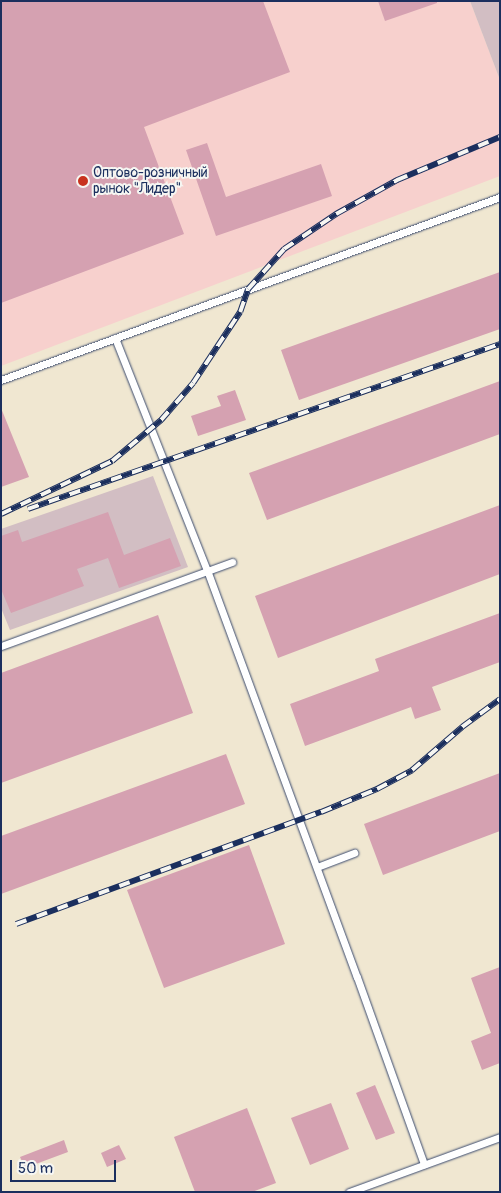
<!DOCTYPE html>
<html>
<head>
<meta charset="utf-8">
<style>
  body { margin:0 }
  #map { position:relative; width:501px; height:1193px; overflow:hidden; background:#f0e7d1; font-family:Pangolin,sans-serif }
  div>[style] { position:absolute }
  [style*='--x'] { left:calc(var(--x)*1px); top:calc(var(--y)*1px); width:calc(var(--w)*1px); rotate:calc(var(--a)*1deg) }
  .built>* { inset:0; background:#f7d0cd }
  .industrial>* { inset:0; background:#d2bec3 }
  .building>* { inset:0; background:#d5a1b1 }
  .roads { filter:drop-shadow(0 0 1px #3b4b6f) drop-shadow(0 0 1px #3b4b6f) }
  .lane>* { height:7px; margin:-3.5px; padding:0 3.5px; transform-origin:3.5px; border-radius:3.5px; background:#fff }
  .rail>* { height:5.5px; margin-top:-2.75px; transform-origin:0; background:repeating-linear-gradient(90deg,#f6f6f2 0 11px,#1b2f5e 0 22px); box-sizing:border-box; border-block:1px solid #1b2f5e }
  .dots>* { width:14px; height:14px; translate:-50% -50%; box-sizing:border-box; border:2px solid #f6f6f2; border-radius:50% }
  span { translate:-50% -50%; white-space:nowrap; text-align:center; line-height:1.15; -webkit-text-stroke:4px #f6f6f2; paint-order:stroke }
  .poi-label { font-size:14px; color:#1b2f5e }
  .left { translate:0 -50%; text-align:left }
  .frame { position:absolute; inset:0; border:2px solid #1b2f5e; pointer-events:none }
  .scale { position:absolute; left:10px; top:1160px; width:106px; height:22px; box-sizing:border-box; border:2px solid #1b2f5e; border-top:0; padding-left:6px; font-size:15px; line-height:18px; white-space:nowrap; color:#1b2f5e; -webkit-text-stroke:4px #f6f6f2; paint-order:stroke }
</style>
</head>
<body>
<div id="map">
  <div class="built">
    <div style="clip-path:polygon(1px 1px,470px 1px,500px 80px,500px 176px,1px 366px)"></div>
  </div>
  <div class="industrial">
    <div style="clip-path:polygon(470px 1px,500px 1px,500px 80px)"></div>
    <div style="clip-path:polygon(153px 476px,188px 567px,10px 630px,1px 608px,1px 529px)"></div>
  </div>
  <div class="building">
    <div style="clip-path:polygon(1px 1px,263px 1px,290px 72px,144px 127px,184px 234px,1px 303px)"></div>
    <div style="clip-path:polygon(378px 1px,437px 1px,437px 3px,385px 21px)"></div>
    <div style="clip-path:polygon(207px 143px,226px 197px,321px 164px,332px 196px,216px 236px,186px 150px)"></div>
    <div style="clip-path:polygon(500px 272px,500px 329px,299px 400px,281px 350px)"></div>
    <div style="clip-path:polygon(500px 381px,500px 434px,267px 520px,249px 473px)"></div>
    <div style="clip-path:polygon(235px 390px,246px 420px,198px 436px,191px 416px,221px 406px,217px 396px)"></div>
    <div style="clip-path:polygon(1px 408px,29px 477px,1px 487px)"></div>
    <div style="clip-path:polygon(500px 505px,500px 574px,278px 658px,255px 596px)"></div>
    <div style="clip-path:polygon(108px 512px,124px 555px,170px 538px,181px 566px,119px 588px,108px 558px,77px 569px,84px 586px,11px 613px,1px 589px,1px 536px,18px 530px,22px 542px)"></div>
    <div style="clip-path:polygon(500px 613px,500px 662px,432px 687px,441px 710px,415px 719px,411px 707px,305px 746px,290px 704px,379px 671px,375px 659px)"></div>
    <div style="clip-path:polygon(158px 615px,193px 713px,1px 783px,1px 673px)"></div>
    <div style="clip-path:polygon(226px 754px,245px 804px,1px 894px,1px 836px)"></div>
    <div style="clip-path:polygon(500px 773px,500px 831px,383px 875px,364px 824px)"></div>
    <div style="clip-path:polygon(249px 845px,285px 944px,164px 988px,127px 890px)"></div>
    <div style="clip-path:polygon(500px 967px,500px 1063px,482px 1070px,471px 1041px,491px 1033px,471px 978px)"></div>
    <div style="clip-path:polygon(375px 1085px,395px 1133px,376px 1140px,356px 1093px)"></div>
    <div style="clip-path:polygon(331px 1103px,349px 1149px,310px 1165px,291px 1118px)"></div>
    <div style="clip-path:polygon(247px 1108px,276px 1183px,252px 1192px,195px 1192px,174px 1137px)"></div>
    <div style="clip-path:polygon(64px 1140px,68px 1152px,25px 1168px,20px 1157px)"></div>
    <div style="clip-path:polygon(119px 1145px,126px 1159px,107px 1167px,101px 1153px)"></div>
  </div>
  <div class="roads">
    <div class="lane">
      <div style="--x:115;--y:338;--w:250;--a:68.4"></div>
      <div style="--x:207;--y:570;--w:434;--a:69.8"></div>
      <div style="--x:357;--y:977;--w:199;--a:70.3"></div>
      <div style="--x:1;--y:380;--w:531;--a:-20.14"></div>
      <div style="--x:1;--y:646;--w:246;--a:-20"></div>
      <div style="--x:317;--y:867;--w:40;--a:-21"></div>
      <div style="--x:349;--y:1192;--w:161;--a:-20"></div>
    </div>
  </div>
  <div class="rail">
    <div style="--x:28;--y:509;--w:500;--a:-19.27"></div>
    <div style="--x:1;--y:514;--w:123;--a:-25.5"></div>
    <div style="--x:112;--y:461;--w:64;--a:-39.9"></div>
    <div style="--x:161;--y:420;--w:49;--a:-49.1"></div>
    <div style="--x:193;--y:383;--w:85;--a:-56.5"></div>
    <div style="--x:240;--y:312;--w:24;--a:-71"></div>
    <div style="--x:248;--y:289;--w:54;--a:-48"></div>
    <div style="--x:284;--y:249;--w:63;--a:-33.9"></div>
    <div style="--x:336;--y:214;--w:70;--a:-29.1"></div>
    <div style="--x:397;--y:180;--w:112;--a:-22.7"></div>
    <div style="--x:16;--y:924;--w:325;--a:-20.2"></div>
    <div style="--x:321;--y:812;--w:61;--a:-22.3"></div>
    <div style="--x:377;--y:789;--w:40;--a:-28"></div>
    <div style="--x:412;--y:770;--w:66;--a:-40.7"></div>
    <div style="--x:462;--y:727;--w:47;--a:-36.4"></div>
  </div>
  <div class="dots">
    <div style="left:83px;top:181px;background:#c8321e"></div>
  </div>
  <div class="poi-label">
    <span class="left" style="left:93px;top:181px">Оптово-розничный<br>рынок "Лидер"</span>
  </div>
  <div class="frame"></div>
  <div class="scale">50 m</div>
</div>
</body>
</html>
